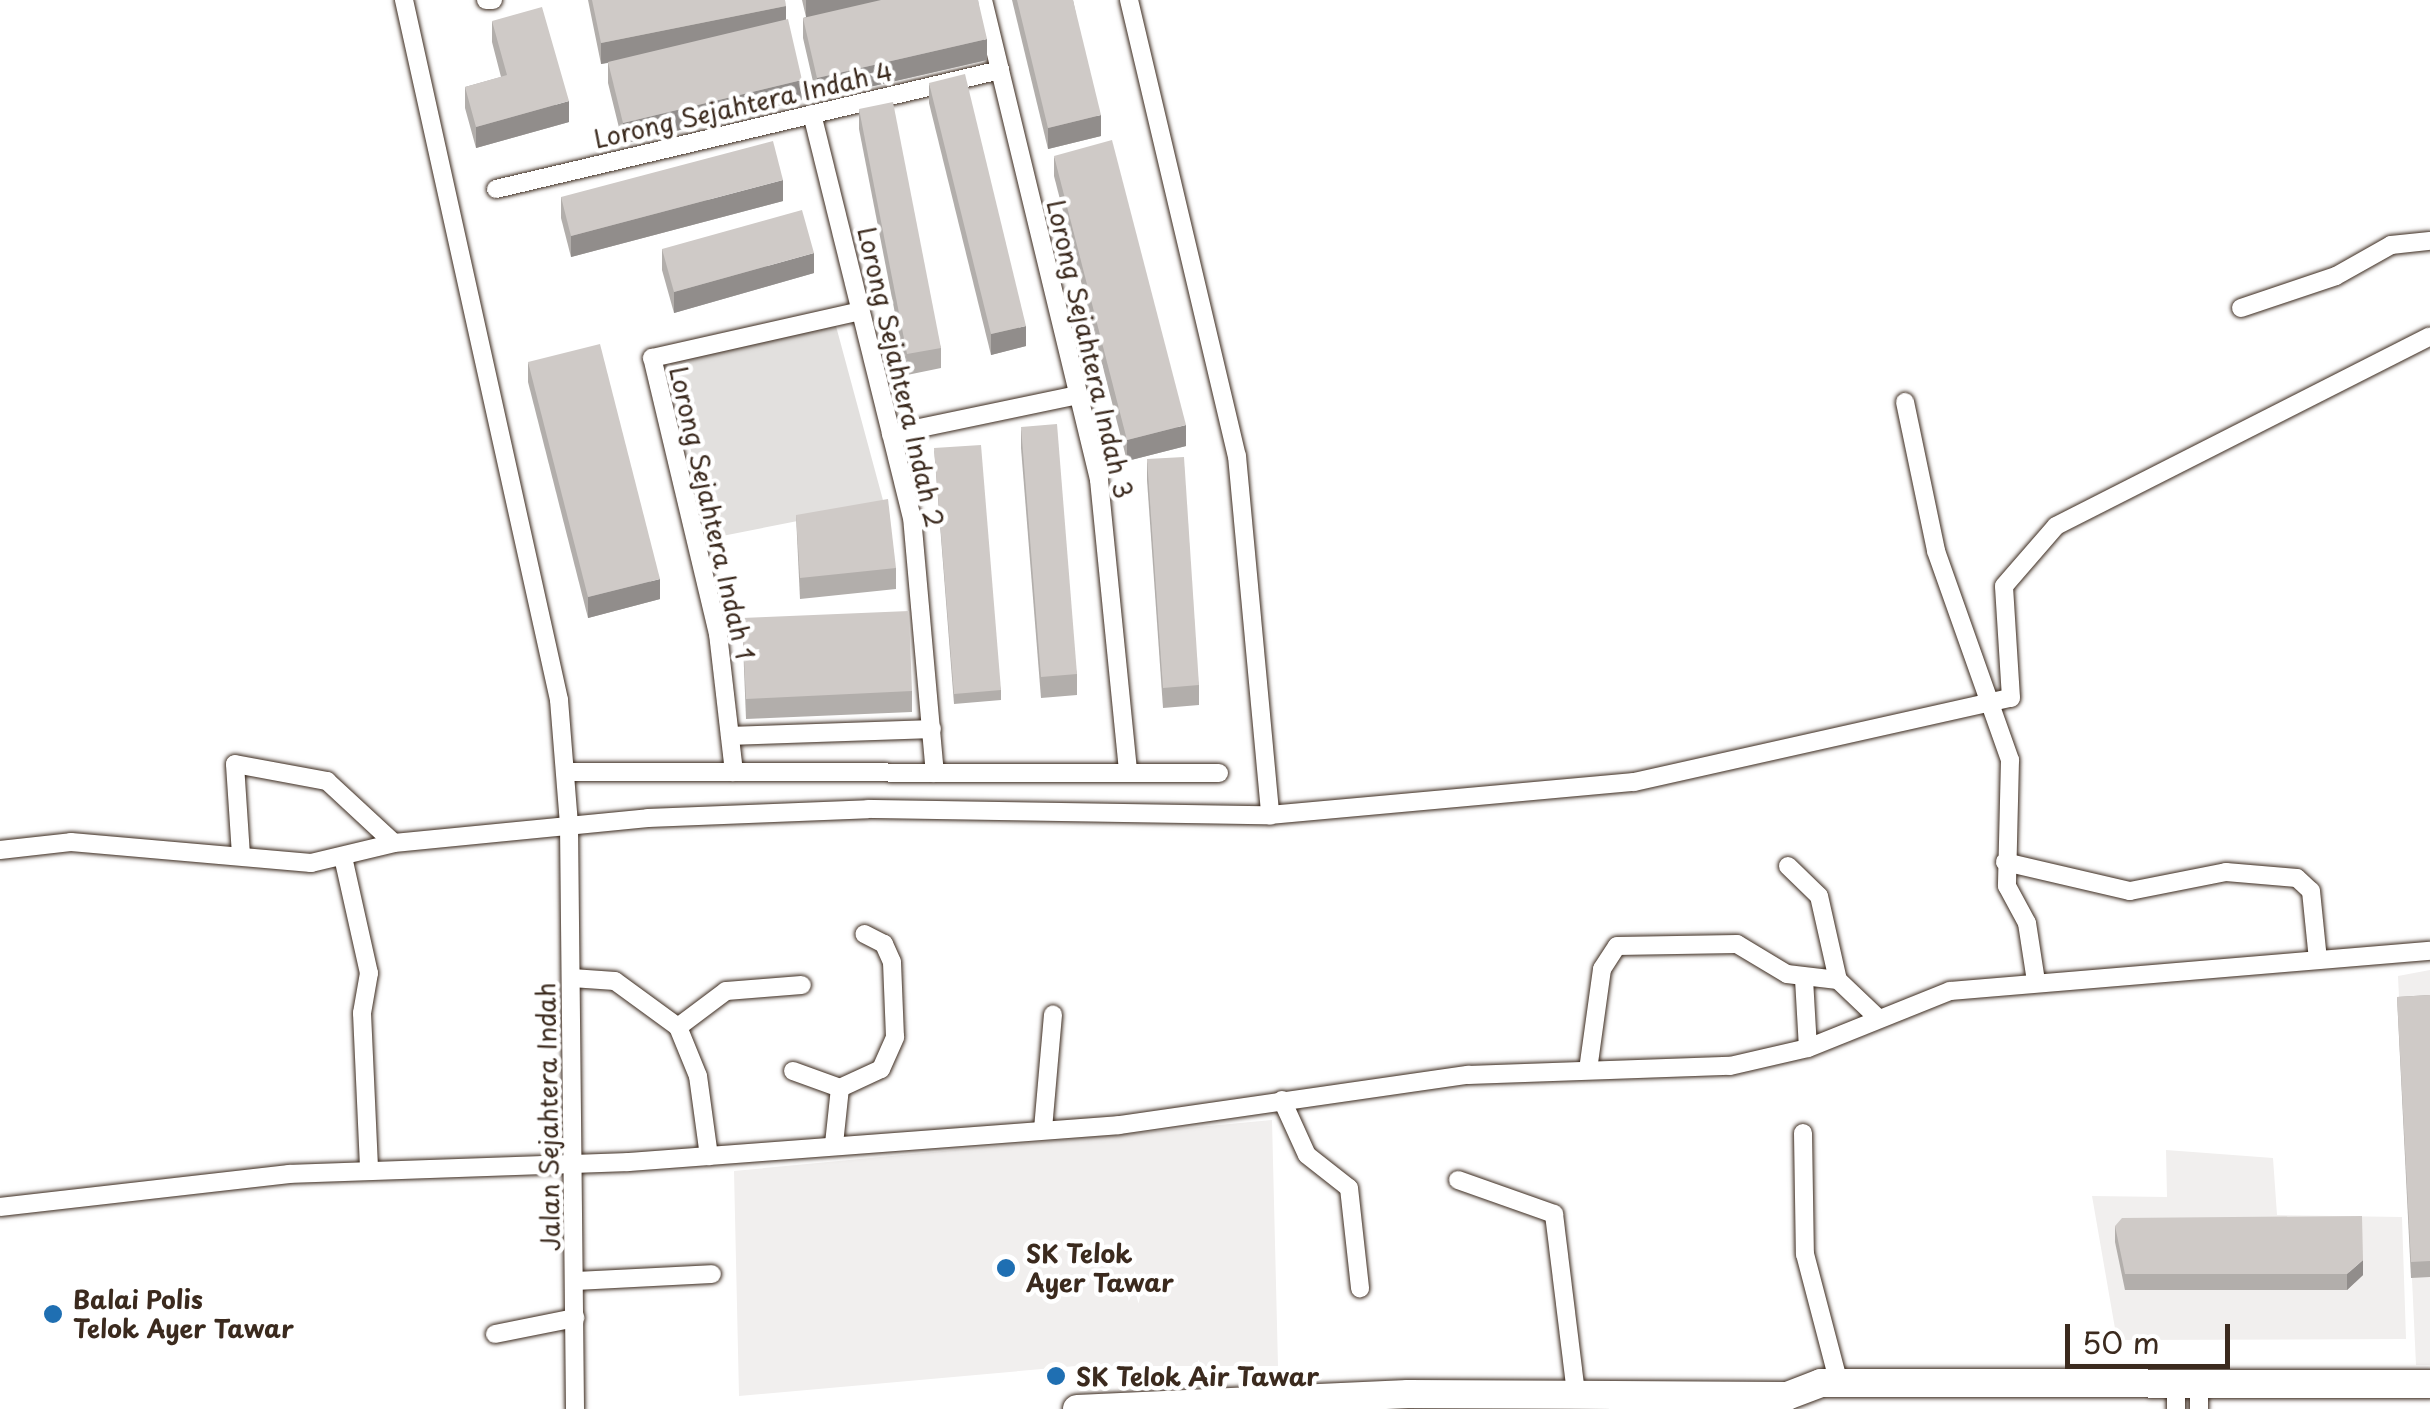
<!DOCTYPE html>
<html>
<head>
<meta charset="utf-8">
<style>
  body { margin:0 }
  #map { position:relative; width:2430px; height:1409px; overflow:hidden; background:#fff; font-family:"Playpen Sans",sans-serif }
  div>[style] { position:absolute }
  [style*='--x'] { left:calc(var(--x)*1px); top:calc(var(--y)*1px); width:calc(var(--w)*1px); rotate:calc(var(--a)*1deg) }
  .built>* { inset:0; background:#f1efee }
  .green>* { inset:0; background:#e2e0de }
  .roads { filter:drop-shadow(0 0 2px #3b2a1e) drop-shadow(0 0 2px #3b2a1e) }
  .street>* { height:18px; margin:-9px; padding:0 9px; transform-origin:9px; border-radius:9px; background:#fff }
  .primary>* { height:28px; margin:-14px; padding:0 14px; transform-origin:14px; border-radius:14px; background:#fff }
  .wall>* { inset:0; background:#b2aeab }
  .shaded-wall>* { inset:0; background:#918d8b }
  .building>* { inset:0; background:#cfcac7 }
  .dots>* { width:28px; height:28px; translate:-50% -50%; box-sizing:border-box; border:5px solid #fff; border-radius:50% }
  span { translate:-50% -50%; white-space:nowrap; text-align:center; line-height:1.15; -webkit-text-stroke:9px #fff; paint-order:stroke }
  .street-label { font-size:25px; color:#3b2a1e }
  .poi-label { font-size:25px; color:#3b2a1e; font-weight:700 }
  .left { translate:0 -50%; text-align:left }
  .scale { position:absolute; left:2065px; top:1324px; width:165px; height:45px; box-sizing:border-box; border:5px solid #3b2a1e; border-top:0; padding-left:12px; font-size:30px; line-height:35px; white-space:nowrap; color:#3b2a1e; -webkit-text-stroke:8px #fff; paint-order:stroke }
</style>
</head>
<body>
<div id="map">
  <div class="built">
    <div style="clip-path:polygon(2430px 970px,2430px 1365px,2416px 1365px,2398px 976px)"></div>
    <div style="clip-path:polygon(1272px 1120px,1278px 1366px,1076px 1366px,739px 1396px,734px 1171px)"></div>
    <div style="clip-path:polygon(2166px 1150px,2273px 1158px,2277px 1215px,2402px 1217px,2406px 1339px,2117px 1340px,2092px 1196px,2167px 1197px)"></div>
  </div>
  <div class="green">
    <div style="clip-path:polygon(833px 315px,884px 504px,712px 538px,670px 363px)"></div>
  </div>
  <div class="roads">
    <div class="street">
      <div style="--x:404;--y:0;--w:717;--a:77.51"></div>
      <div style="--x:559;--y:700;--w:125;--a:85.4"></div>
      <div style="--x:569;--y:825;--w:584;--a:89.41"></div>
      <div style="--x:486;--y:0;--w:7;--a:0"></div>
      <div style="--x:983;--y:0;--w:494;--a:76.4"></div>
      <div style="--x:1099;--y:480;--w:294;--a:84.3"></div>
      <div style="--x:1129;--y:0;--w:469;--a:76.7"></div>
      <div style="--x:1237;--y:456;--w:361;--a:84.7"></div>
      <div style="--x:812;--y:114;--w:415;--a:76.1"></div>
      <div style="--x:912;--y:517;--w:257;--a:84.9"></div>
      <div style="--x:496;--y:189;--w:518;--a:-13.28"></div>
      <div style="--x:2241;--y:308;--w:100;--a:-18.6"></div>
      <div style="--x:2336;--y:276;--w:63;--a:-29.4"></div>
      <div style="--x:2391;--y:245;--w:39;--a:-6"></div>
      <div style="--x:1905;--y:402;--w:152;--a:78.2"></div>
      <div style="--x:1936;--y:551;--w:222;--a:70.5"></div>
      <div style="--x:2010;--y:760;--w:126;--a:91.4"></div>
      <div style="--x:2007;--y:886;--w:42;--a:61.6"></div>
      <div style="--x:2027;--y:923;--w:59;--a:81.2"></div>
      <div style="--x:891;--y:434;--w:191;--a:-11.8"></div>
      <div style="--x:730;--y:736;--w:202;--a:-2"></div>
      <div style="--x:566;--y:772;--w:653;--a:0.09"></div>
      <div style="--x:734;--y:772;--w:139;--a:-96.6"></div>
      <div style="--x:718;--y:634;--w:284;--a:-103.4"></div>
      <div style="--x:652;--y:358;--w:213;--a:-12.7"></div>
      <div style="--x:0;--y:850;--w:71;--a:-6.4"></div>
      <div style="--x:71;--y:842;--w:241;--a:5"></div>
      <div style="--x:311;--y:863;--w:85;--a:-13.5"></div>
      <div style="--x:394;--y:843;--w:255;--a:-5.6"></div>
      <div style="--x:648;--y:818;--w:220;--a:-2.3"></div>
      <div style="--x:868;--y:809;--w:402;--a:0.9"></div>
      <div style="--x:1270;--y:815;--w:365;--a:-5.2"></div>
      <div style="--x:1634;--y:782;--w:386;--a:-12.6"></div>
      <div style="--x:2011;--y:698;--w:112;--a:-93.6"></div>
      <div style="--x:2004;--y:586;--w:79;--a:-49.1"></div>
      <div style="--x:2056;--y:526;--w:419;--a:-26.9"></div>
      <div style="--x:241;--y:855;--w:91;--a:-93.8"></div>
      <div style="--x:235;--y:764;--w:94;--a:10.5"></div>
      <div style="--x:327;--y:781;--w:91;--a:42.8"></div>
      <div style="--x:343;--y:857;--w:119;--a:77.4"></div>
      <div style="--x:369;--y:973;--w:41;--a:99.9"></div>
      <div style="--x:362;--y:1013;--w:157;--a:87.4"></div>
      <div style="--x:2005;--y:862;--w:128;--a:13.1"></div>
      <div style="--x:2130;--y:891;--w:98;--a:-11.2"></div>
      <div style="--x:2226;--y:872;--w:71;--a:4.8"></div>
      <div style="--x:2297;--y:878;--w:19;--a:43"></div>
      <div style="--x:2311;--y:891;--w:69;--a:84.2"></div>
      <div style="--x:1788;--y:866;--w:43;--a:44.1"></div>
      <div style="--x:1819;--y:896;--w:86;--a:77.3"></div>
      <div style="--x:572;--y:978;--w:43;--a:4"></div>
      <div style="--x:615;--y:981;--w:78;--a:36.1"></div>
      <div style="--x:678;--y:1027;--w:53;--a:67.8"></div>
      <div style="--x:698;--y:1076;--w:81;--a:82.2"></div>
      <div style="--x:1804;--y:979;--w:69;--a:86.7"></div>
      <div style="--x:678;--y:1027;--w:60;--a:-36.9"></div>
      <div style="--x:726;--y:991;--w:76;--a:-4.5"></div>
      <div style="--x:1588;--y:1070;--w:102;--a:-82.1"></div>
      <div style="--x:1602;--y:969;--w:27;--a:-57"></div>
      <div style="--x:1617;--y:946;--w:120;--a:-1"></div>
      <div style="--x:1737;--y:944;--w:58;--a:31"></div>
      <div style="--x:1787;--y:974;--w:51;--a:6.7"></div>
      <div style="--x:1838;--y:980;--w:54;--a:43.5"></div>
      <div style="--x:793;--y:1071;--w:50;--a:19.9"></div>
      <div style="--x:1282;--y:1100;--w:60;--a:65.6"></div>
      <div style="--x:1307;--y:1155;--w:53;--a:38.2"></div>
      <div style="--x:1349;--y:1188;--w:101;--a:83.7"></div>
      <div style="--x:1043;--y:1129;--w:115;--a:-85"></div>
      <div style="--x:1803;--y:1133;--w:121;--a:89.1"></div>
      <div style="--x:1805;--y:1254;--w:134;--a:75.3"></div>
      <div style="--x:834;--y:1144;--w:56;--a:-83.9"></div>
      <div style="--x:840;--y:1088;--w:45;--a:-24.9"></div>
      <div style="--x:881;--y:1069;--w:35;--a:-66"></div>
      <div style="--x:895;--y:1037;--w:75;--a:-92.3"></div>
      <div style="--x:892;--y:962;--w:20;--a:-114"></div>
      <div style="--x:884;--y:944;--w:22;--a:-153"></div>
      <div style="--x:1458;--y:1180;--w:102;--a:19.5"></div>
      <div style="--x:1554;--y:1214;--w:181;--a:83"></div>
      <div style="--x:0;--y:1207;--w:291;--a:-6.5"></div>
      <div style="--x:289;--y:1174;--w:339;--a:-2"></div>
      <div style="--x:628;--y:1162;--w:492;--a:-4.3"></div>
      <div style="--x:1119;--y:1125;--w:353;--a:-8.2"></div>
      <div style="--x:1468;--y:1075;--w:262;--a:-2"></div>
      <div style="--x:1730;--y:1066;--w:80;--a:-13"></div>
      <div style="--x:1808;--y:1048;--w:153;--a:-21.9"></div>
      <div style="--x:1950;--y:991;--w:482;--a:-4.8"></div>
      <div style="--x:575;--y:1281;--w:137;--a:-2.9"></div>
      <div style="--x:495;--y:1334;--w:82;--a:-11.3"></div>
      <div style="--x:2176;--y:1388;--w:21;--a:90"></div>
      <div style="--x:2199;--y:1388;--w:21;--a:90"></div>
    </div>
    <div class="primary">
      <div style="--x:1077;--y:1409;--w:331;--a:-2.6"></div>
      <div style="--x:1408;--y:1394;--w:379;--a:0.3"></div>
      <div style="--x:1787;--y:1396;--w:36;--a:-21"></div>
      <div style="--x:1821;--y:1383;--w:609;--a:0.09"></div>
    </div>
  </div>
  <div class="wall">
    <div style="clip-path:polygon(588px 0,785px 0,786px 19px,802px 100px,623px 144px,608px 83px,608px 63px,601px 64px)"></div>
    <div style="clip-path:polygon(802px 0,978px 0,987px 60px,817px 99px,803px 38px,803px 18px,806px 17px)"></div>
    <div style="clip-path:polygon(1012px 0,1073px 0,1101px 136px,1048px 149px)"></div>
    <div style="clip-path:polygon(492px 21px,569px 122px,476px 148px,465px 108px,465px 87px,501px 77px,492px 42px)"></div>
    <div style="clip-path:polygon(929px 83px,1026px 346px,991px 355px,929px 103px)"></div>
    <div style="clip-path:polygon(859px 109px,941px 348px,941px 368px,907px 375px,859px 129px)"></div>
    <div style="clip-path:polygon(1054px 156px,1186px 446px,1127px 461px,1054px 176px)"></div>
    <div style="clip-path:polygon(561px 197px,783px 201px,571px 257px,561px 218px)"></div>
    <div style="clip-path:polygon(662px 249px,814px 273px,674px 313px,662px 270px)"></div>
    <div style="clip-path:polygon(528px 362px,660px 599px,588px 618px,528px 382px)"></div>
    <div style="clip-path:polygon(1021px 427px,1077px 674px,1077px 695px,1041px 698px,1021px 448px)"></div>
    <div style="clip-path:polygon(934px 448px,1001px 690px,1001px 700px,954px 704px)"></div>
    <div style="clip-path:polygon(1147px 459px,1199px 685px,1199px 705px,1163px 708px,1147px 480px)"></div>
    <div style="clip-path:polygon(796px 515px,896px 568px,896px 589px,800px 599px)"></div>
    <div style="clip-path:polygon(742px 618px,912px 691px,912px 712px,746px 719px)"></div>
    <div style="clip-path:polygon(2430px 995px,2430px 1277px,2411px 1278px,2397px 997px)"></div>
    <div style="clip-path:polygon(2115px 1226px,2363px 1275px,2347px 1290px,2125px 1290px,2115px 1242px)"></div>
  </div>
  <div class="shaded-wall">
    <div style="clip-path:polygon(806px 0,887px 0,806px 18px)"></div>
    <div style="clip-path:polygon(786px 6px,786px 26px,601px 64px,601px 43px)"></div>
    <div style="clip-path:polygon(987px 39px,987px 60px,817px 99px,817px 78px)"></div>
    <div style="clip-path:polygon(802px 80px,802px 100px,623px 144px,623px 123px)"></div>
    <div style="clip-path:polygon(569px 101px,569px 122px,476px 148px,476px 127px)"></div>
    <div style="clip-path:polygon(1101px 115px,1101px 136px,1048px 149px,1048px 128px)"></div>
    <div style="clip-path:polygon(783px 180px,783px 201px,571px 257px,571px 236px)"></div>
    <div style="clip-path:polygon(814px 253px,814px 273px,674px 313px,674px 292px)"></div>
    <div style="clip-path:polygon(1026px 326px,1026px 346px,991px 355px,991px 334px)"></div>
    <div style="clip-path:polygon(1186px 425px,1186px 446px,1127px 461px,1127px 440px)"></div>
    <div style="clip-path:polygon(660px 579px,660px 599px,588px 618px,588px 597px)"></div>
    <div style="clip-path:polygon(2363px 1260px,2363px 1275px,2347px 1290px,2347px 1274px)"></div>
  </div>
  <div class="building">
    <div style="clip-path:polygon(592px 0,785px 0,786px 6px,601px 43px)"></div>
    <div style="clip-path:polygon(881px 0,978px 0,987px 39px,817px 78px,803px 18px)"></div>
    <div style="clip-path:polygon(1017px 0,1073px 0,1101px 115px,1048px 128px)"></div>
    <div style="clip-path:polygon(542px 7px,569px 101px,476px 127px,465px 87px,507px 75px,492px 21px)"></div>
    <div style="clip-path:polygon(788px 19px,802px 80px,623px 123px,608px 62px)"></div>
    <div style="clip-path:polygon(965px 74px,1026px 326px,991px 334px,929px 83px)"></div>
    <div style="clip-path:polygon(893px 102px,941px 348px,907px 354px,859px 109px)"></div>
    <div style="clip-path:polygon(1112px 140px,1186px 425px,1127px 440px,1054px 156px)"></div>
    <div style="clip-path:polygon(773px 141px,783px 180px,571px 236px,561px 197px)"></div>
    <div style="clip-path:polygon(802px 210px,814px 253px,674px 292px,662px 249px)"></div>
    <div style="clip-path:polygon(600px 344px,660px 579px,588px 597px,528px 362px)"></div>
    <div style="clip-path:polygon(1057px 424px,1077px 674px,1041px 677px,1021px 427px)"></div>
    <div style="clip-path:polygon(981px 445px,1001px 690px,954px 694px,934px 448px)"></div>
    <div style="clip-path:polygon(1184px 457px,1199px 685px,1163px 688px,1147px 459px)"></div>
    <div style="clip-path:polygon(888px 499px,896px 568px,800px 578px,796px 515px)"></div>
    <div style="clip-path:polygon(909px 611px,912px 691px,746px 699px,742px 618px)"></div>
    <div style="clip-path:polygon(2430px 995px,2430px 1261px,2411px 1262px,2397px 997px)"></div>
    <div style="clip-path:polygon(2362px 1216px,2363px 1260px,2347px 1274px,2125px 1274px,2115px 1226px,2122px 1218px)"></div>
  </div>
  <div class="dots">
    <div style="left:1006px;top:1268px;background:#1f6fb2"></div>
    <div style="left:53px;top:1314px;background:#1f6fb2"></div>
    <div style="left:1056px;top:1376px;background:#1f6fb2"></div>
  </div>
  <div class="street-label">
    <span style="left:743px;top:105px;rotate:-13deg">Lorong Sejahtera Indah 4</span>
    <span style="left:1090px;top:349px;rotate:77deg">Lorong Sejahtera Indah 3</span>
    <span style="left:901px;top:377px;rotate:77deg">Lorong Sejahtera Indah 2</span>
    <span style="left:712px;top:513px;rotate:77deg">Lorong Sejahtera Indah 1</span>
    <span style="left:548px;top:1117px;rotate:-91deg">Jalan Sejahtera Indah</span>
  </div>
  <div class="poi-label">
    <span class="left" style="left:1026px;top:1268px">SK Telok<br>Ayer Tawar</span>
    <span class="left" style="left:73px;top:1314px">Balai Polis<br>Telok Ayer Tawar</span>
    <span class="left" style="left:1076px;top:1376px">SK Telok Air Tawar</span>
  </div>
  <div class="scale">50 m</div>
</div>
</body>
</html>
